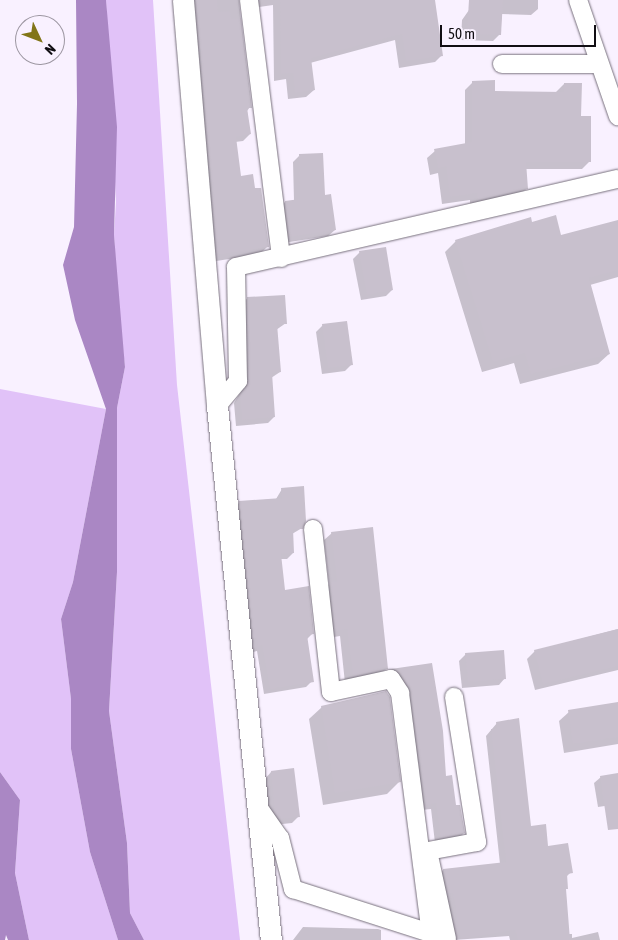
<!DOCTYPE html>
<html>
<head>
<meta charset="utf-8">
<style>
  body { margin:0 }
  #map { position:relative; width:618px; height:940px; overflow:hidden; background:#f9f1ff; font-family:"Asap Condensed",sans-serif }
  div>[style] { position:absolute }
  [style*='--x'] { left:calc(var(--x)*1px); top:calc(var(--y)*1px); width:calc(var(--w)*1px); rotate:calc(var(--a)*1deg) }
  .green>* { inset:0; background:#e1c2f8 }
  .water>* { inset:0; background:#aa87c4 }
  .shadow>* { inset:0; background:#0003 }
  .building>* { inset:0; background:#c8c0cd }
  .roads { filter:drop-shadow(0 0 1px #78717d) drop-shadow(0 0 1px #78717d) }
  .minor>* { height:18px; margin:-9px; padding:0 9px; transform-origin:9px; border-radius:9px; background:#fff }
  .tertiary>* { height:21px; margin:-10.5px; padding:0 10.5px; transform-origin:10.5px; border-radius:10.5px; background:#fff }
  span { translate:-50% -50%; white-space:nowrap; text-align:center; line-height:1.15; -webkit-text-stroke:4px #f9f1ff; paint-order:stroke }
  .north { position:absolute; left:15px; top:15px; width:50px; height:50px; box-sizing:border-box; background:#f9f1ff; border:1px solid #9c96a1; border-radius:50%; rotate:133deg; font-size:14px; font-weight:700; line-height:20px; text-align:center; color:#110e13 }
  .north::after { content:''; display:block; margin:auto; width:18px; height:22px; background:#827518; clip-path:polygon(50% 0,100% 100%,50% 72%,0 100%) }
  .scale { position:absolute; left:440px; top:25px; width:156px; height:22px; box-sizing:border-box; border:2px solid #110e13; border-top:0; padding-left:6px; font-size:15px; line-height:18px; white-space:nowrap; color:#110e13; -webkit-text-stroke:4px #f9f1ff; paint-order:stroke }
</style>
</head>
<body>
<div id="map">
  <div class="green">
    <div style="clip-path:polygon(106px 0,153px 0,177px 385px,240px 940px,144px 940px,130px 913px,127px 843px,109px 711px,117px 572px,117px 408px,125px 367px,118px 308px,114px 235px,116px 202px)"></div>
    <div style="clip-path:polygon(0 389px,106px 409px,73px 582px,61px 619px,71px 699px,71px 749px,90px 852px,118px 940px,29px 940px,15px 873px,20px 800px,0 772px)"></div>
  </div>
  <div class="water">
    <div style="clip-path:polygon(76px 0,106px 0,117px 127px,114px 235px,125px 367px,117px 408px,117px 572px,109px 711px,127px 843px,130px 913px,144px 940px,118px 940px,90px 852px,71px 749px,71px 699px,61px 619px,73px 582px,106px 409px,75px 320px,63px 265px,74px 227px,77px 104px)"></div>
    <div style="clip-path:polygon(0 772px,20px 800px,15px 873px,29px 940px,8px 940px,6px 935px,5px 940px,0 940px)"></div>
  </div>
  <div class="shadow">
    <div style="clip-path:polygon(189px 0,239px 0,250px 107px,247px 111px,250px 134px,243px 141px,235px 142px,240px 177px,268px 246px,260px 254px,210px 262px)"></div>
    <div style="clip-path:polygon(250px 0,417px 0,442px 55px,435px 62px,399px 68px,395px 40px,310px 63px,314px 90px,306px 97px,288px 99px,286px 79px,274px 81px,273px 5px,253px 8px)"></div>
    <div style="clip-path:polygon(476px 0,538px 0,538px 9px,531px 15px,501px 14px,500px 34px,493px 41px,461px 40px,462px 20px)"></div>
    <div style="clip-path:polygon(473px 82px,494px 92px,556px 92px,564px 84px,580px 118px,590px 161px,582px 169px,525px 169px,527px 188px,519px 196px,470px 207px,470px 200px,442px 204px,438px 173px,430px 175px,427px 158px,435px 151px,465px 144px,465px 90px)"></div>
    <div style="clip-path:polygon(299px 156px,324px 196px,335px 230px,328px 236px,283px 243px,279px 208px,285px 202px,294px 201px,293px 162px)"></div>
    <div style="clip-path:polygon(618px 221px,618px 277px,590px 285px,609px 354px,598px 364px,520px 384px,514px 363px,482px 372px,445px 252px,456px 241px,530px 224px,561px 236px)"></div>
    <div style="clip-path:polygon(360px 252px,392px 290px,386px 296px,361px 300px,353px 259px)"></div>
    <div style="clip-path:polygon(248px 298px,286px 323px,276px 330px,280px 372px,271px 378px,274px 417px,268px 423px,236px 426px,234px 403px,243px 388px,241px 304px)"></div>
    <div style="clip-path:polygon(323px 325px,352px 364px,345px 371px,322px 374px,316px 332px)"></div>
    <div style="clip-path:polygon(282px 489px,302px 528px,292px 534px,293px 553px,287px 559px,280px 559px,284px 591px,313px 633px,306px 640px,312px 681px,306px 687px,264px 694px,257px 651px,253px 652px,251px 644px,234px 508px,240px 502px,276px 499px)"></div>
    <div style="clip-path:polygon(332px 533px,387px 668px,379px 676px,345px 683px,340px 636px,328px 638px,323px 591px,329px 584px,324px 540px)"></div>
    <div style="clip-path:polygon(618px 629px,618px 670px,535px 690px,527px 659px,535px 651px)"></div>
    <div style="clip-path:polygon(466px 654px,505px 678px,499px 685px,462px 688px,459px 661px)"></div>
    <div style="clip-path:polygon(431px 664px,445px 777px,464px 833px,458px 839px,435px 843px,431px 809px,421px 810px,405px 698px,386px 675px,391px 670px)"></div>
    <div style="clip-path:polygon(618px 704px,618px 744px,564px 753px,559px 721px,569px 712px)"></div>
    <div style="clip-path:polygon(322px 707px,399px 782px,387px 794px,323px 805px,309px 719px)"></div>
    <div style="clip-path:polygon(497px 723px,530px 827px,571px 872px,565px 878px,568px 934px,572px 934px,572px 938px,598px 932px,600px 940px,510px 940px,509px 936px,454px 940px,447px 899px,442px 900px,437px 876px,443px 870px,500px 864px,486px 736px)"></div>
    <div style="clip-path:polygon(293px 770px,298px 817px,292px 823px,273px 825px,269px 820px,265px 779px,271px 772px)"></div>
    <div style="clip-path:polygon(618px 774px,618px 804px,598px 807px,594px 783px,601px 777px)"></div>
    <div style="clip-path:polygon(303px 927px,378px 929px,381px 930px,381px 940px,387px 940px,293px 940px)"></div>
  </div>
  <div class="building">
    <div style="clip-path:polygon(196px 0,217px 0,218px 12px,230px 11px,231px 19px,241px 18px,252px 108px,247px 108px,251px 134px,236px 137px,241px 176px,253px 174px,255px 188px,261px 188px,269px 247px,217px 255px)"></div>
    <div style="clip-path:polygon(280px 0,435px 0,443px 56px,406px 61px,402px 34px,311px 58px,315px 90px,295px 93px,293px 73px,281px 74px)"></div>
    <div style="clip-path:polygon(469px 0,503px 0,501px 35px,467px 34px)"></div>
    <div style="clip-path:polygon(495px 80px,495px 91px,564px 92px,564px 83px,582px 83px,581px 116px,591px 116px,591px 162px,526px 162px,528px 189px,478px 200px,477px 193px,450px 197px,446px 166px,438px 168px,434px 149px,472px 142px,472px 81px)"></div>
    <div style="clip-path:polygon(323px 153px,325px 195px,331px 194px,336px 230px,289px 237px,285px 201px,300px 199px,299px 154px)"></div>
    <div style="clip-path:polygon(556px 215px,561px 235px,618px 220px,618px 270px,589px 278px,610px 354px,531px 374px,525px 353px,493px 362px,455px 240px,531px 217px,532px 222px)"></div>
    <div style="clip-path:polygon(386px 247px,393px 290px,367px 295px,359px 251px)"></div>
    <div style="clip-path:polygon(285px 295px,287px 324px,277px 324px,281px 372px,272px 373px,275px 417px,242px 420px,240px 395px,249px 381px,247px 297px)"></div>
    <div style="clip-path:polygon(347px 321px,353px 365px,328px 368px,322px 324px)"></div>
    <div style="clip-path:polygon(304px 486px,306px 521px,303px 529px,293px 529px,294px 553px,281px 554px,285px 590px,309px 586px,314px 634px,307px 635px,314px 682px,270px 689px,262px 645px,258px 646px,257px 638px,253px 639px,239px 501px,282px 498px,281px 488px)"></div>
    <div style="clip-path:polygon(373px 527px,388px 669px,353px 676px,347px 629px,335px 631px,330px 582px,337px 581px,331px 532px)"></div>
    <div style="clip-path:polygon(618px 629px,618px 666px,543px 684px,534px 650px)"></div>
    <div style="clip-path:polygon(504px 650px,506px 679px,468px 682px,465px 653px)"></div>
    <div style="clip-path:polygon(432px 663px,443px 731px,446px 776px,452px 775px,456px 805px,460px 805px,465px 833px,441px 838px,436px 803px,426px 805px,410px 691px,400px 673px,391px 669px)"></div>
    <div style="clip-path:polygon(386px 691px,390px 697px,401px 782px,335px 793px,321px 706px)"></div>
    <div style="clip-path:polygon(618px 702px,618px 737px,573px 744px,568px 710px)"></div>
    <div style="clip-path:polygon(519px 718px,531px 826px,546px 824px,548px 846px,568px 843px,573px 873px,567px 874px,568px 889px,566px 889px,570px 940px,518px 940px,515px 930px,461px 939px,453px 893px,448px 894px,443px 869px,506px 862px,491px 729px,497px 729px,496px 722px)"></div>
    <div style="clip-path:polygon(294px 768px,300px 817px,280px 819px,275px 813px,271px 771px)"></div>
    <div style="clip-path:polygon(618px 773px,618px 829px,608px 830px,600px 776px)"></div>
  </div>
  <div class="roads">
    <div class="minor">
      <div style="--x:249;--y:0;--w:260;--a:82.9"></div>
      <div style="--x:578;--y:0;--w:123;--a:71"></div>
      <div style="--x:502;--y:64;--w:97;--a:0"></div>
      <div style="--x:217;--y:406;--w:33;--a:-50"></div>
      <div style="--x:238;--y:381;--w:114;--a:-91"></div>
      <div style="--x:236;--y:267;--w:392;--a:-13"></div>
      <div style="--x:313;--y:529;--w:164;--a:83.7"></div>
      <div style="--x:331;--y:692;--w:61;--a:-12.2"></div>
      <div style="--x:391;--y:679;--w:17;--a:57"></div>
      <div style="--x:400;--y:693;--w:243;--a:82.7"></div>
      <div style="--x:258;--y:807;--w:38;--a:55"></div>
      <div style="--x:280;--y:838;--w:53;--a:75.7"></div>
      <div style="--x:293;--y:889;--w:153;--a:17.8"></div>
      <div style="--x:447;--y:939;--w:90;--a:-102.2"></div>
      <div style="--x:428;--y:851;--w:50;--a:-10.4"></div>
      <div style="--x:477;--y:842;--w:147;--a:-99"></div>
    </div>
    <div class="tertiary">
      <div style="--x:183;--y:0;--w:407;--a:85.2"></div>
      <div style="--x:217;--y:406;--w:537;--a:84.23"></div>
    </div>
  </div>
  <div class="north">N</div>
  <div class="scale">50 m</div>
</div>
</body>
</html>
